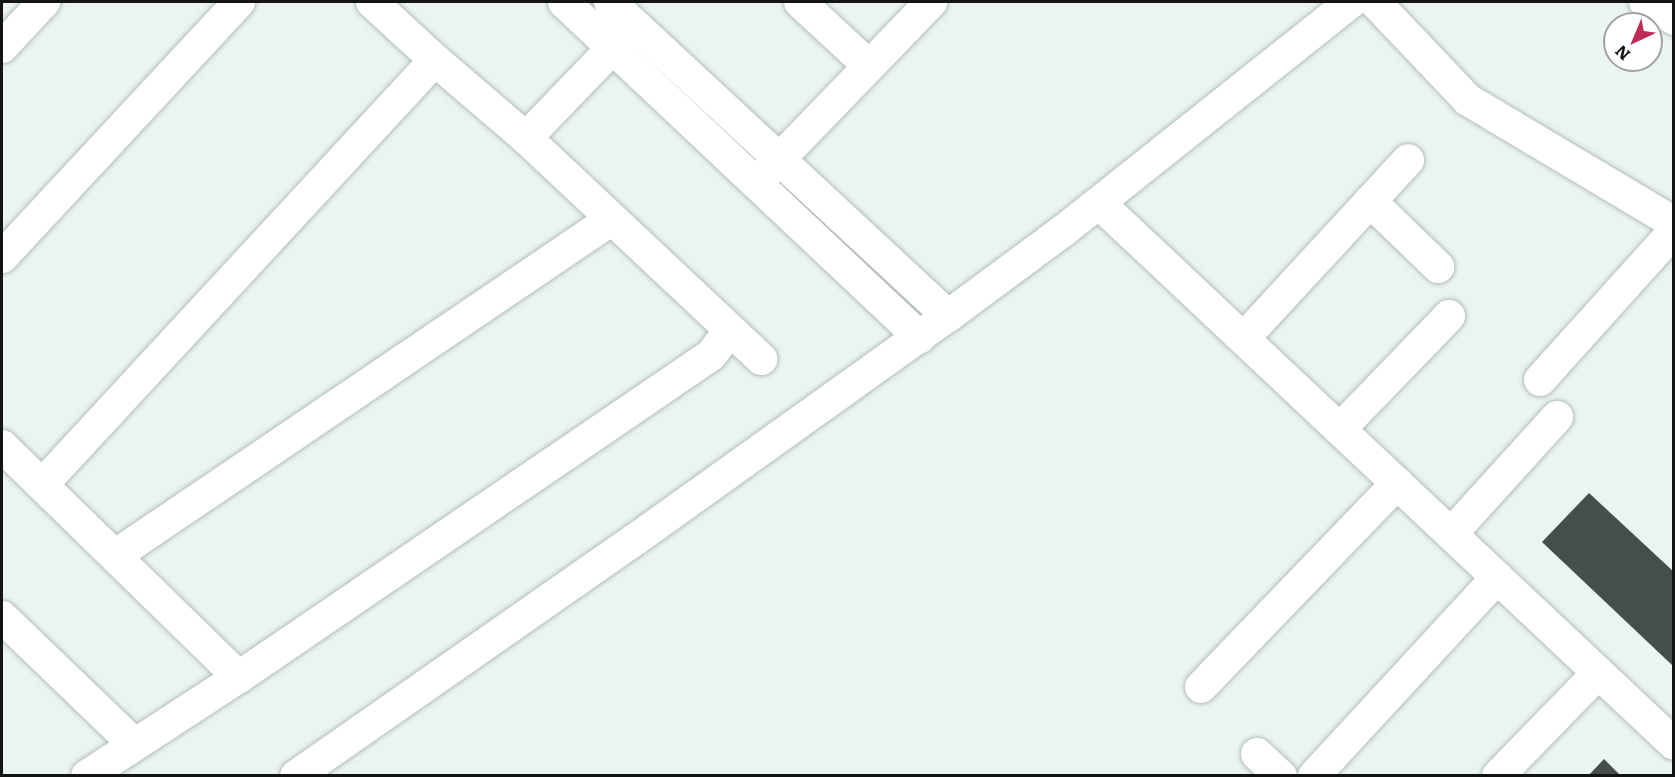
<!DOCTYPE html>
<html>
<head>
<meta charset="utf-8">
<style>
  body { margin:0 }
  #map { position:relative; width:1675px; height:777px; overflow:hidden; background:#ebf5ef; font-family:Literata,serif }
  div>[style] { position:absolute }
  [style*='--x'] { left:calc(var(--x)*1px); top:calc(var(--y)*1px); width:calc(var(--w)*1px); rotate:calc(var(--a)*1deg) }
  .building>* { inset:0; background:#464e49 }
  .roads { filter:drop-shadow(0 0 2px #b4beb8) drop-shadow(0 0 2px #b4beb8) }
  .street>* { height:32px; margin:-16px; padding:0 16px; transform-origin:16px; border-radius:16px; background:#fff }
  span { translate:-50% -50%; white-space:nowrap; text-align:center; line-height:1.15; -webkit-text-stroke:6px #fff; paint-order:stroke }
  .frame { position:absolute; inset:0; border:3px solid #121513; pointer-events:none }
  .north { position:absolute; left:1603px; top:12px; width:60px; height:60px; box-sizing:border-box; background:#fff; border:2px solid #a0a1a1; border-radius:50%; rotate:224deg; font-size:16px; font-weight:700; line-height:24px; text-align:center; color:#121513 }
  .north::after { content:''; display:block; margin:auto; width:21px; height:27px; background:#bc2c55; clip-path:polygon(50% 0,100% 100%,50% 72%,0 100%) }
</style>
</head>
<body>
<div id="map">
  <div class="building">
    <div style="clip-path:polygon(1589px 493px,1674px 572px,1672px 665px,1542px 542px)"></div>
    <div style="clip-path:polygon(1604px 759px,1621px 776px,1588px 776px)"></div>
  </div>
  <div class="roads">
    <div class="street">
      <div style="--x:372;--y:2;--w:86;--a:42.6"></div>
      <div style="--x:435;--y:60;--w:120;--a:40.6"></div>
      <div style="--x:526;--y:138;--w:323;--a:43.2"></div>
      <div style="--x:564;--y:2;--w:489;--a:43.3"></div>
      <div style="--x:610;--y:2;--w:461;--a:42.9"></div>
      <div style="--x:800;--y:2;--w:94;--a:42.8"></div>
      <div style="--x:1375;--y:2;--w:135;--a:46.5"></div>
      <div style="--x:1468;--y:100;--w:240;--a:30.8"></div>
      <div style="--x:1645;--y:2;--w:34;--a:30"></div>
      <div style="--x:2;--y:47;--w:62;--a:-47"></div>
      <div style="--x:526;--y:138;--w:147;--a:-46.1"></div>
      <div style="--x:766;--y:173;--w:238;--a:-46"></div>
      <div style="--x:1370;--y:201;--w:95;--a:44.1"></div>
      <div style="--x:1099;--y:203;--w:789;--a:43.25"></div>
      <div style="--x:2;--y:257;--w:348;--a:-47.1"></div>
      <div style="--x:1244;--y:338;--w:242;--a:-47.3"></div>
      <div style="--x:1540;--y:380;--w:200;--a:-48"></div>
      <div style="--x:1340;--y:429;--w:157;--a:-46"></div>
      <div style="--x:2;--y:446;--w:331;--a:44.3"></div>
      <div style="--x:42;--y:485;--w:579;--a:-47.24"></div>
      <div style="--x:1451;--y:534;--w:158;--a:-47.8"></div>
      <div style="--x:116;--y:555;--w:599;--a:-34.11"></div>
      <div style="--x:2;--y:617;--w:183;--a:43.9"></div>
      <div style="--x:1201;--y:687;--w:283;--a:-46.1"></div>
      <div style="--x:1257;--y:754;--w:33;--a:43"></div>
      <div style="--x:87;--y:776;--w:181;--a:-33.1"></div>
      <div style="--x:239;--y:677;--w:571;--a:-34.3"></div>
      <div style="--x:711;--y:355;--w:29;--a:-52"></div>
      <div style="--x:296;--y:776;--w:414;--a:-34.9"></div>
      <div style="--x:636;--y:539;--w:384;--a:-35.6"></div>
      <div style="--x:948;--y:316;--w:143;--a:-36.5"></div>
      <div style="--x:1063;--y:231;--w:368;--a:-38.5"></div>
      <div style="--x:1314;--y:776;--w:270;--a:-47.3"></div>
      <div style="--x:1498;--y:776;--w:144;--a:-45.8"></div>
    </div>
  </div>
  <div class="frame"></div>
  <div class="north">N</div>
</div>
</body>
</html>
